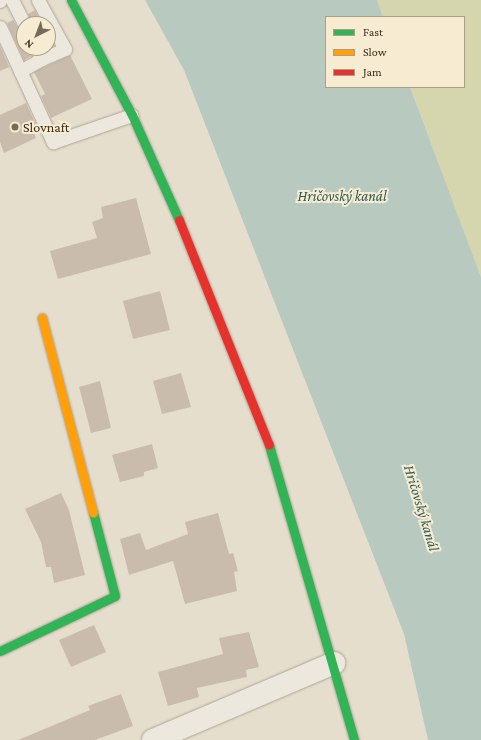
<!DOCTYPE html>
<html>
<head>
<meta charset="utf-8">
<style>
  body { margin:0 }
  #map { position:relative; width:481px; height:740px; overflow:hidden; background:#e6decc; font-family:"Crimson Pro",serif }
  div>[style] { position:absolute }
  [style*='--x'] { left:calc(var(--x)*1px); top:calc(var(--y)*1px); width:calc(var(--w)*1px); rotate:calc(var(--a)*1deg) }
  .green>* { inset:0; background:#d6d6ae }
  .water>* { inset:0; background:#b8cabf }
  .building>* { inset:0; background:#cabcad }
  .roads { filter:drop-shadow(0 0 1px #aba396) drop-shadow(0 0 1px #aba396) }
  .lane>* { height:13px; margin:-6.5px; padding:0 6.5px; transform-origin:6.5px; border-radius:6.5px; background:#ede8de }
  .street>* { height:22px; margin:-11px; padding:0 11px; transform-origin:11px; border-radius:11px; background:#ede8de }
  .fast>* { height:9px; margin:-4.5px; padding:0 4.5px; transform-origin:4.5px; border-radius:4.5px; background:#30b455 }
  .slow>* { height:9px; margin:-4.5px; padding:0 4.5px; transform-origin:4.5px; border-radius:4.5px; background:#ff9f0a }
  .jam>* { height:9px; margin:-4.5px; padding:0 4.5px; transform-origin:4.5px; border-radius:4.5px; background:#e5322d }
  .dots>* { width:11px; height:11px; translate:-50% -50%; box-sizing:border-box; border:2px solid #f7ecd2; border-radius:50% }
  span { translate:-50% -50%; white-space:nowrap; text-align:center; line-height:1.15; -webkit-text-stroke:4px #f7ecd2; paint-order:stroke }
  .poi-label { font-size:14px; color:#3a2b1d }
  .left { translate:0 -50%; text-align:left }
  .water-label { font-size:15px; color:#2c5a57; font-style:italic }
  .legend { position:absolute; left:325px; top:16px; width:140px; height:72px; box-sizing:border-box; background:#f7ecd2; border:1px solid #ab9f8a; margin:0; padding:5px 7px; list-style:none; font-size:12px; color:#3a2b1d }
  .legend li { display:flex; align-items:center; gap:8px; height:20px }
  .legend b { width:20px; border:1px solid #ab9f8a }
  .north { position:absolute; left:16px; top:16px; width:40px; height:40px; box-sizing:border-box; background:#f7ecd2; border:1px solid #ab9f8a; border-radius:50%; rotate:222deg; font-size:11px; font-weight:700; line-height:16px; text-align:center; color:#3a2b1d }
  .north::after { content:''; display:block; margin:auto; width:14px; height:18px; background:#766a5a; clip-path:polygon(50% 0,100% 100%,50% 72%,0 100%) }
</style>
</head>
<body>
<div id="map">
  <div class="green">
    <div style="clip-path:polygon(377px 0,481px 0,481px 277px,410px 87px,464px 87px,464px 17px,383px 17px)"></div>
  </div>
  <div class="water">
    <div style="clip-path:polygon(145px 0,377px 0,383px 17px,326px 17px,326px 87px,410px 87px,481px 277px,481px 740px,428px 740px,404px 634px,184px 70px)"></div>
  </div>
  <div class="building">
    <div style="clip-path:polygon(35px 10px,42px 24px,32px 24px,28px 14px)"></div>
    <div style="clip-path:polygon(13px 20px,19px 30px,24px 32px,24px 48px,28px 48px,31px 56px,24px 60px,7px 23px)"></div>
    <div style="clip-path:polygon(48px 35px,54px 45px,48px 48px)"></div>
    <div style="clip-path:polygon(0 46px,9px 67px,0 71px)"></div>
    <div style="clip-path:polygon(70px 55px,92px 99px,51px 118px,41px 96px,45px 94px,34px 72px)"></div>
    <div style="clip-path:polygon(26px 103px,36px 125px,31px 127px,36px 138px,4px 153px,0 142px,0 115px)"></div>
    <div style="clip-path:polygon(136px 198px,151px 254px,58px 279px,50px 251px,97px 238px,92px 222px,103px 218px,101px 207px)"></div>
    <div style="clip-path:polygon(160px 291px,170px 330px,133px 339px,123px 301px)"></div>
    <div style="clip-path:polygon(181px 373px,191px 407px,162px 414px,153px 381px)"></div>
    <div style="clip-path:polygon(100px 381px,111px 428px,91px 433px,79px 387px)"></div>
    <div style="clip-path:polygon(152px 444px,158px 468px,144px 472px,144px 476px,120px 482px,112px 455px)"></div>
    <div style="clip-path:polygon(61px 493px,69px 510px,85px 575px,54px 583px,51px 567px,46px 567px,41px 542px,25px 509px)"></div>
    <div style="clip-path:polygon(218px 513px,229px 554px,233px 553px,238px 571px,234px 572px,237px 591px,185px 604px,173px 561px,129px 575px,120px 539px,140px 533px,146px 550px,188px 534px,185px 522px)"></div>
    <div style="clip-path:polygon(94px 625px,106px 652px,71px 667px,59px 640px)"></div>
    <div style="clip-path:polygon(249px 632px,259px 667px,246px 670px,247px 677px,197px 688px,199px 697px,168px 706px,158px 672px,223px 654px,219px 638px)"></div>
    <div style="clip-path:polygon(121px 694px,133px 726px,95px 740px,18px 740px,90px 710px,88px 706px)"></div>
  </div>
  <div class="roads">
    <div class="lane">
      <div style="--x:12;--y:0;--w:27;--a:63"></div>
      <div style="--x:38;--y:0;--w:56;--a:61.1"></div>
      <div style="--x:65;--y:49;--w:25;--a:157"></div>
      <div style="--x:0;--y:1;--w:1;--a:-90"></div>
      <div style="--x:0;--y:27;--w:127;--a:65.3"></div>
      <div style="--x:53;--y:142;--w:83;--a:-18.9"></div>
      <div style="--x:20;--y:71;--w:25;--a:-29"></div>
      <div style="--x:42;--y:59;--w:13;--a:-119"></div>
    </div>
    <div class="street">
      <div style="--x:153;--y:740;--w:197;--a:-23"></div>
    </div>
    <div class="fast">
      <div style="--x:71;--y:0;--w:130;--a:62.1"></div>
      <div style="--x:132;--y:115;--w:115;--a:65.9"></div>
      <div style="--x:269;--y:445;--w:307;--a:73.9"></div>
      <div style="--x:0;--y:651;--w:127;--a:-25.6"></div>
      <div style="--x:115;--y:596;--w:87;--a:-104.7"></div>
    </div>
    <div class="slow">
      <div style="--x:42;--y:318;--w:201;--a:75.3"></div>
    </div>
    <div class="jam">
      <div style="--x:179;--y:220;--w:242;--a:68.2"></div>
    </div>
  </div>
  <div class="dots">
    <div style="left:15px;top:127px;background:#766a5a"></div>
  </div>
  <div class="poi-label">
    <span class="left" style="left:23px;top:127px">Slovnaft</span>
  </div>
  <div class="water-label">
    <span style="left:342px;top:197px">Hričovský kanál</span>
    <span style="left:421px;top:508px;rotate:73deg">Hričovský kanál</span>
  </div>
  <ul class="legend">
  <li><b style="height:5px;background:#30b455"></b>Fast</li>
  <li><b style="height:5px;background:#ff9f0a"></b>Slow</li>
  <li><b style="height:5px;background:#e5322d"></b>Jam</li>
  </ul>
  <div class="north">N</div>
</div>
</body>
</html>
